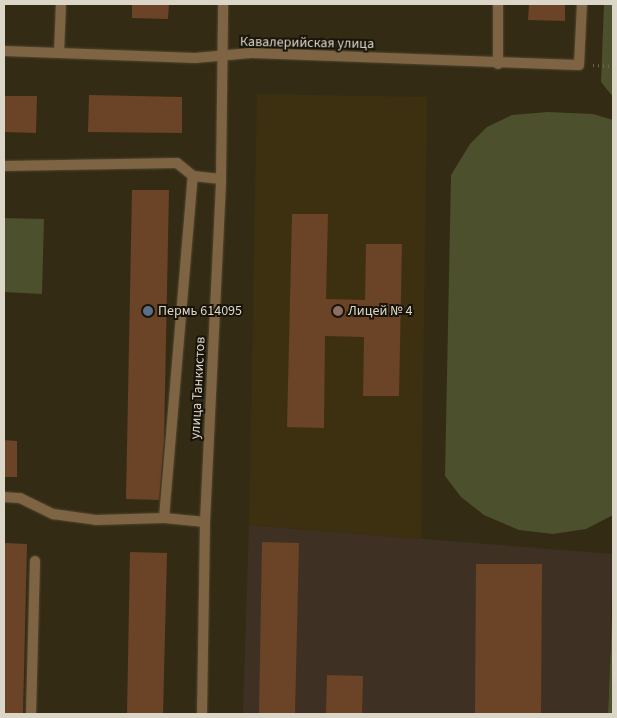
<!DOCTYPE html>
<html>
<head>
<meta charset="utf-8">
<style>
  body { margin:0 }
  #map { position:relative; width:617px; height:718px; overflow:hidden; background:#342b14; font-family:"Source Sans 3",sans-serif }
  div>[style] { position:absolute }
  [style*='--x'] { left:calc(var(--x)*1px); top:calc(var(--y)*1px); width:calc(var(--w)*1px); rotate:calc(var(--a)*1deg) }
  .industrial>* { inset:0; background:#3f3024 }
  .built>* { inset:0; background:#3c3011 }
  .green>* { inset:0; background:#4c502c }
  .building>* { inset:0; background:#6b4326 }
  .path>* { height:3px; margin-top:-1.5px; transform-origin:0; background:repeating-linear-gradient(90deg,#6d6551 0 1px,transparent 0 5px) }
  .roads { filter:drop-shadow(0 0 1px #4f4631) drop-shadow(0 0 1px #4f4631) }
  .lane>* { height:10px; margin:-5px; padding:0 5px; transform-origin:5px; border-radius:5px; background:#7e6442 }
  .street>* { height:10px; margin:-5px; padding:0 5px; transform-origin:5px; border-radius:5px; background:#7e6442 }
  .dots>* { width:14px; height:14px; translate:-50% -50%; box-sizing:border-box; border:2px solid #18140a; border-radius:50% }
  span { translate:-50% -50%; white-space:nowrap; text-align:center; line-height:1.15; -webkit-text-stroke:4px #18140a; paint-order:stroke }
  .street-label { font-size:14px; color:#dcd6c8 }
  .poi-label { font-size:14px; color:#dcd6c8 }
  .left { translate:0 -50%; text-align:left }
  .frame { position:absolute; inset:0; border:5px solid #dcd6c8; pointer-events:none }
</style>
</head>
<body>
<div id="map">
  <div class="industrial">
    <div style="clip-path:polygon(249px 525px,613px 554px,608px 714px,243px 714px)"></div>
  </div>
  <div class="built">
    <div style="clip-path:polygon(257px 94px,427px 97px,421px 539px,249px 525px)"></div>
  </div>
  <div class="green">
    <div style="clip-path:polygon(604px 4px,613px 4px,613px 97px,601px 82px)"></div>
    <div style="clip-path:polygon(548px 112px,593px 114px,613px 120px,613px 515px,586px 529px,553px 534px,519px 530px,484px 515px,461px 497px,445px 476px,451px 175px,470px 144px,487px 127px,512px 115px)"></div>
    <div style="clip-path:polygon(4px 218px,44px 219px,42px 294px,4px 292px)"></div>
    <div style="clip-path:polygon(613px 590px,613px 714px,608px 714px)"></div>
  </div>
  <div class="building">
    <div style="clip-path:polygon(132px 4px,169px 4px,168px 19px,132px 18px)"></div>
    <div style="clip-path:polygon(529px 4px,565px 4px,565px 21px,528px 20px)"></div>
    <div style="clip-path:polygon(89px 95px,182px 97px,182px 133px,88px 132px)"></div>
    <div style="clip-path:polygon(4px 96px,37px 96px,36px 133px,4px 132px)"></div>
    <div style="clip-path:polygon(132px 190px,169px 190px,164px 441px,159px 500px,126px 499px)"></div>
    <div style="clip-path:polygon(292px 214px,328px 214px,326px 299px,365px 300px,366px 244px,402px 244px,399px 396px,363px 396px,364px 337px,325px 336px,324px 428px,287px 427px)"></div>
    <div style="clip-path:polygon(4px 440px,17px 441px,17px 477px,4px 477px)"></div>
    <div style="clip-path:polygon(262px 542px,299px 543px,295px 714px,259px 714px)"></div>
    <div style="clip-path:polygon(4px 543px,27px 544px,23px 714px,4px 714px)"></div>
    <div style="clip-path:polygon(130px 552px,167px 553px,163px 714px,127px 714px)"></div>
    <div style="clip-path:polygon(476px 564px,542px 564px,541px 714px,475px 714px)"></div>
    <div style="clip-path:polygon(327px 675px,363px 676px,362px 714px,326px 714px)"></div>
  </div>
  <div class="path">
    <div style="--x:593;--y:65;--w:20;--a:3"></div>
  </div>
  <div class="roads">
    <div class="lane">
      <div style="--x:59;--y:53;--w:49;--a:-87.7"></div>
      <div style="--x:498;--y:64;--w:60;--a:-90"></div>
      <div style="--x:4;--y:166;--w:173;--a:-1"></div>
      <div style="--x:177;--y:163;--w:21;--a:39"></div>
      <div style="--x:4;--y:497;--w:16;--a:4"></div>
      <div style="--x:20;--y:498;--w:37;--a:26"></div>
      <div style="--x:53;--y:514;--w:43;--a:7.9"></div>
      <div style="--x:96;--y:520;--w:68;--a:-1.7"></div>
      <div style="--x:205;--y:522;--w:41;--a:-174.4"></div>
      <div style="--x:164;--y:518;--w:343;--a:-85.2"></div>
      <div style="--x:193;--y:176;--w:28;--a:6"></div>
      <div style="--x:31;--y:714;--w:153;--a:-88.5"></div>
    </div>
    <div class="street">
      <div style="--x:4;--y:51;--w:191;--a:2.1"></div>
      <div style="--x:195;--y:58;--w:56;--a:-5.1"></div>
      <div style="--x:251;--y:53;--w:328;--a:2.1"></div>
      <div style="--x:579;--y:65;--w:61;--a:-87.2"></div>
      <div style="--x:202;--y:714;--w:192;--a:-89.1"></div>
      <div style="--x:205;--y:522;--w:343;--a:-87.3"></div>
      <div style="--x:221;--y:179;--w:175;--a:-89.3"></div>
    </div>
  </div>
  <div class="dots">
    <div style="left:148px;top:311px;background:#5c6f8a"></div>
    <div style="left:338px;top:311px;background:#8d6e63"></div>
  </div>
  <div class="street-label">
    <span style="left:307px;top:43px;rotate:1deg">Кавалерийская улица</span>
    <span style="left:198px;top:388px;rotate:-87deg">улица Танкистов</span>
  </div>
  <div class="poi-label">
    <span class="left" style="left:158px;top:311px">Пермь 614095</span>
    <span class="left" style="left:348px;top:311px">Лицей № 4</span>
  </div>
  <div class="frame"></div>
</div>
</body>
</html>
